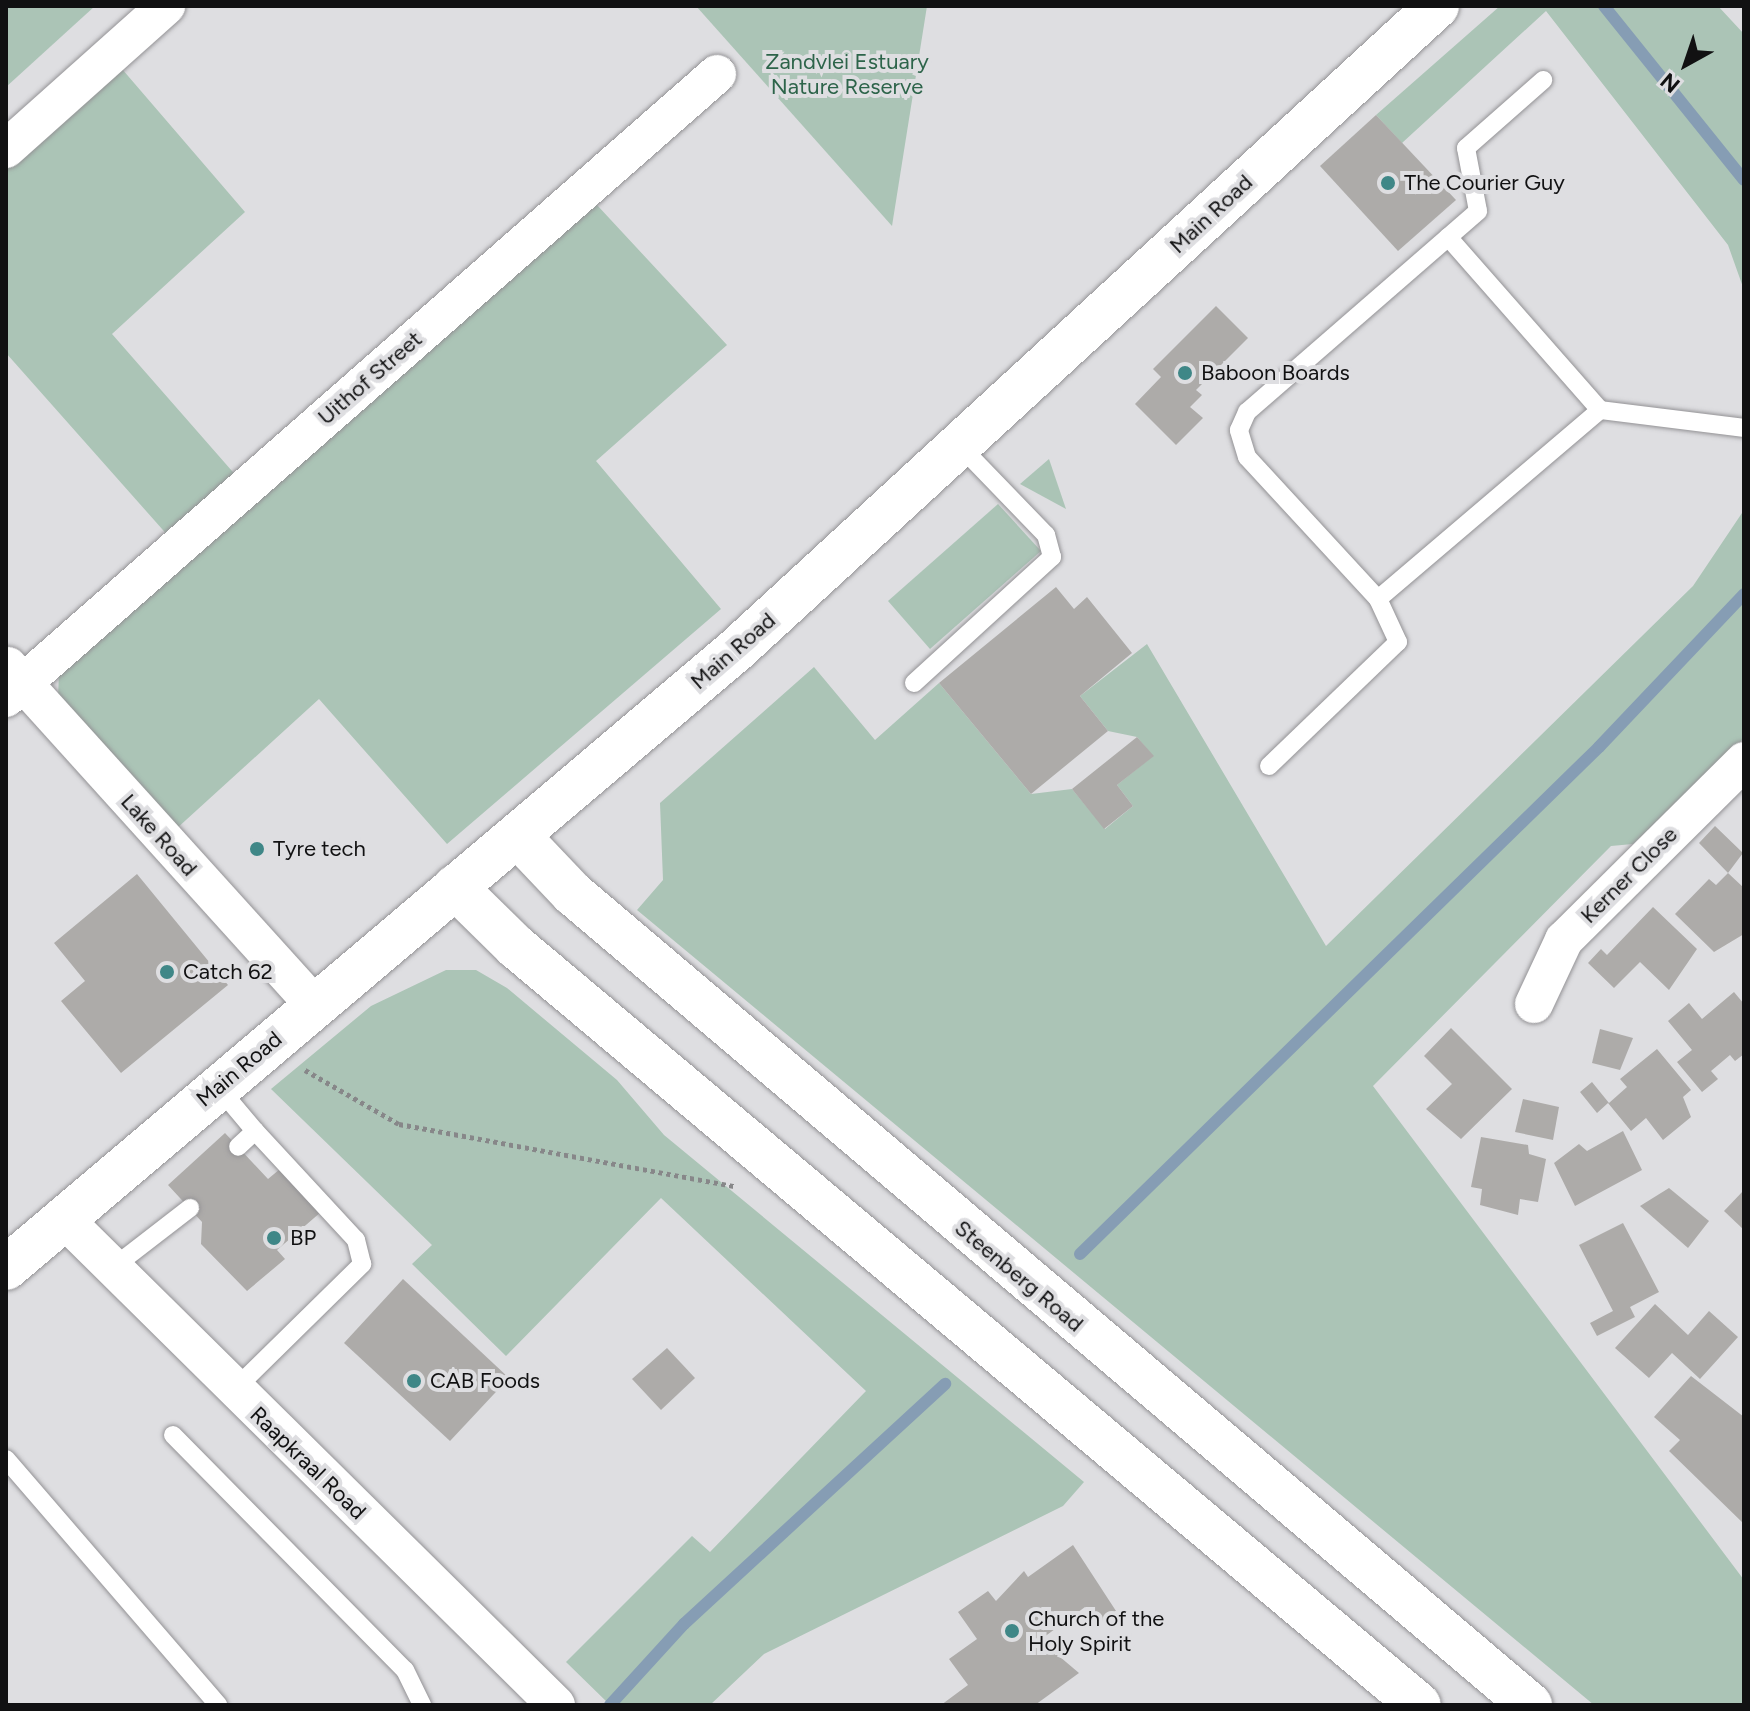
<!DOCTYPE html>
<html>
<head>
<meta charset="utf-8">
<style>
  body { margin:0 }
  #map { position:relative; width:1750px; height:1711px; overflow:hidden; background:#dedee1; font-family:Figtree,sans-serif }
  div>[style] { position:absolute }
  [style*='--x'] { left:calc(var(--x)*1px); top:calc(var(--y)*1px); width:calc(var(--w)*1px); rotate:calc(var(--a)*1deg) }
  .green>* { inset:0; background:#abc4b6 }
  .stream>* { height:12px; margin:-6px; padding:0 6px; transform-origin:6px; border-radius:6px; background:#869db4 }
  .building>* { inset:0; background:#adaba9 }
  .path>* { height:5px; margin-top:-2.5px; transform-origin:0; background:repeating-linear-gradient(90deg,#878789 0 4px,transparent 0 8px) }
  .roads { filter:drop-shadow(0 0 2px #939295) drop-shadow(0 0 2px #939295) }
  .service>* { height:18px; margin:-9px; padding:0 9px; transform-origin:9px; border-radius:9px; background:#fff }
  .minor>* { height:38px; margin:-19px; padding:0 19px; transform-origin:19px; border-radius:19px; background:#fff }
  .primary>* { height:44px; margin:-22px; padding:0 22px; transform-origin:22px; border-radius:22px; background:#fff }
  .dots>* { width:22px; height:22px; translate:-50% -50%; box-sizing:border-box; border:4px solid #dedee1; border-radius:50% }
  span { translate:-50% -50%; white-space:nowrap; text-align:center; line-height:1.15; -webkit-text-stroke:8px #dedee1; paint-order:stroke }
  .park-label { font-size:22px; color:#2d644a }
  .poi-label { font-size:22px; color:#111112 }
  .left { translate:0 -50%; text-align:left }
  .street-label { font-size:22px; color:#111112 }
  .frame { position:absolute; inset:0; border:8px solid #111112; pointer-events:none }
  .north { position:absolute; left:1646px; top:24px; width:80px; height:80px; -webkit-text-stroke:6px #dedee1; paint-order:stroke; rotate:220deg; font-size:22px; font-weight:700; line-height:32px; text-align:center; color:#111112 }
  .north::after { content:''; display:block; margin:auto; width:28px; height:36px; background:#111112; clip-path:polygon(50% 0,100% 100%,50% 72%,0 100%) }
</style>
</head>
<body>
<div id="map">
  <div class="green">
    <div style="clip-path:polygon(6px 6px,95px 6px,6px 87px)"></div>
    <div style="clip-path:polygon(696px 6px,927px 6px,892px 226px)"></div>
    <div style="clip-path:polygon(1500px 6px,1718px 6px,1744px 34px,1744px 290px,1728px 245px,1546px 11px,1402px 143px,1376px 115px)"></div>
    <div style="clip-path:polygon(110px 55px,245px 212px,112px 334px,246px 487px,584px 191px,727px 345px,596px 461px,721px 609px,447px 844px,319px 699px,175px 830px,58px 702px,59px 669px,178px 547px,6px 353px,6px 149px)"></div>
    <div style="clip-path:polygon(1049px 459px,1066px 509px,1020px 484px)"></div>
    <div style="clip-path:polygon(998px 504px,1041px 551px,930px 649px,888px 601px)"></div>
    <div style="clip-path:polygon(1744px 510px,1744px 738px,1633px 844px,1611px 846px,1373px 1086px,1744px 1580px,1744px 1705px,1594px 1705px,637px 910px,663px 880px,660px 803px,814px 667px,875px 740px,939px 683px,1031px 794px,1072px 789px,1105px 829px,1133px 806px,1117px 785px,1153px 756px,1137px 737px,1108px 731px,1080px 696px,1147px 644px,1326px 946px,1693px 586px)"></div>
    <div style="clip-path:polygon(446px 970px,476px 970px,507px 988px,617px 1080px,664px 1135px,1084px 1482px,1063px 1506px,764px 1654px,710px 1705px,610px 1705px,566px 1662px,692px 1536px,710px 1552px,866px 1391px,661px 1198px,506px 1356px,412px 1264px,432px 1245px,271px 1089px,371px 1006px)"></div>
  </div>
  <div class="stream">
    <div style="--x:1604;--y:6;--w:223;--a:51.2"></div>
    <div style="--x:1080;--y:1254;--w:726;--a:-44.33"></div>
    <div style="--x:1599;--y:747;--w:211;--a:-46.5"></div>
    <div style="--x:610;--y:1705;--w:110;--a:-47.6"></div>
    <div style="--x:684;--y:1624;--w:355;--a:-42.6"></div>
  </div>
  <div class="building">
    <div style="clip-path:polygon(1376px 115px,1456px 200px,1398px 251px,1320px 166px)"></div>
    <div style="clip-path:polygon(1216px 306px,1248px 338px,1196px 390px,1202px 395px,1190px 407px,1203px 418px,1176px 445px,1135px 404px,1161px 377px,1153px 369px)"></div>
    <div style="clip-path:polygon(1056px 587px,1074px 609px,1087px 597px,1132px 653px,1080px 696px,1108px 731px,1031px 794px,939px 683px)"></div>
    <div style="clip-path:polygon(1137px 737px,1154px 756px,1117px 785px,1133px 806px,1104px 829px,1072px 789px)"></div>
    <div style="clip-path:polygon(1715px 826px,1743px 853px,1728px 873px,1744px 888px,1744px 934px,1714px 952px,1675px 914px,1709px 879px,1716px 885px,1728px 873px,1699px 843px)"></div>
    <div style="clip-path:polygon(137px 874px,228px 985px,121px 1073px,61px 1001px,85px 981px,54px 943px)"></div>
    <div style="clip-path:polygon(1653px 907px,1697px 949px,1669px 990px,1640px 962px,1614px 988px,1588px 963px,1601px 949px,1607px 955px)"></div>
    <div style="clip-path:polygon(1734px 992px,1744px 1004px,1744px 1054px,1735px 1061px,1730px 1055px,1711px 1071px,1718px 1079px,1702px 1092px,1677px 1062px,1692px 1050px,1668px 1021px,1689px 1003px,1702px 1019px)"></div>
    <div style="clip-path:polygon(1451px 1028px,1512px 1089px,1461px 1139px,1426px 1109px,1452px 1084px,1424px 1056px)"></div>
    <div style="clip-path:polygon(1600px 1029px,1633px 1038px,1620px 1070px,1592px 1063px)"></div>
    <div style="clip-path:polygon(1657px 1049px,1691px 1090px,1683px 1097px,1691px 1117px,1663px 1140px,1646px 1118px,1631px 1131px,1608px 1103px,1597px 1113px,1580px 1092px,1592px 1082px,1609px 1103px,1627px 1087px,1620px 1079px)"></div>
    <div style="clip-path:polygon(1523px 1099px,1559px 1107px,1553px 1140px,1515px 1132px)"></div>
    <div style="clip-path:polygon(1623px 1131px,1642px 1170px,1575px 1206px,1554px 1163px,1579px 1144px,1587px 1151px)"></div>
    <div style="clip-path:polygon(225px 1133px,268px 1179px,280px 1169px,321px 1212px,277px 1250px,285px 1259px,247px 1291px,201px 1244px,202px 1222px,168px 1185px)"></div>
    <div style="clip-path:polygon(1481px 1137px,1528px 1145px,1529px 1154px,1546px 1159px,1538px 1202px,1520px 1199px,1518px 1215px,1480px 1205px,1482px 1189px,1471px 1187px)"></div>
    <div style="clip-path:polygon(1669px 1188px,1709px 1221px,1688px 1248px,1640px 1206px)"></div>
    <div style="clip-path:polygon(1744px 1190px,1744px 1230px,1724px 1211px)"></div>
    <div style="clip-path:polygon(1623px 1223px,1659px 1292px,1630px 1307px,1635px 1317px,1597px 1336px,1590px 1323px,1613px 1311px,1579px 1245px)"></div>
    <div style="clip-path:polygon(403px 1279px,509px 1378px,450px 1441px,344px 1343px)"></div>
    <div style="clip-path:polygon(1655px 1304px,1688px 1335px,1709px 1311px,1738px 1337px,1700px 1379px,1672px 1353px,1649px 1378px,1615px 1348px)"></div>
    <div style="clip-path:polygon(667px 1348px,695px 1378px,661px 1410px,632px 1379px)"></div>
    <div style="clip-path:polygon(1691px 1376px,1744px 1417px,1744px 1524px,1669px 1451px,1680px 1440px,1654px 1417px)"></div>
    <div style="clip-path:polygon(1073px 1545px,1116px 1611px,1098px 1624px,1085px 1607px,1040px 1640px,1079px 1673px,1035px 1705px,941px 1705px,968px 1685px,949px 1659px,977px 1639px,958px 1612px,988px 1591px,996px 1601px,1024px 1571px,1028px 1577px)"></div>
  </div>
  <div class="path">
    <div style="--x:305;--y:1070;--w:108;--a:29.9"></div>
    <div style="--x:399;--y:1124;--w:341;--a:10.5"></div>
  </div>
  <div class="roads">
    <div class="service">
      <div style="--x:1448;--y:237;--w:230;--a:48.7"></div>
      <div style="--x:1378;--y:599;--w:292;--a:-40.4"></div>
      <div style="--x:1600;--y:410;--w:145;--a:7.1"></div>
      <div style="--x:914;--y:683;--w:187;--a:-42.4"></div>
      <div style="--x:1052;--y:557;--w:23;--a:-105"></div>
      <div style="--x:1046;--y:535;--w:124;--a:-134"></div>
      <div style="--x:1269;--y:766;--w:179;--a:-43.9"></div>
      <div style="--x:1398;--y:642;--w:47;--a:-114.9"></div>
      <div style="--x:1378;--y:599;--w:193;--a:-132.7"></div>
      <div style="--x:1247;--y:457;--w:28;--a:-107"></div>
      <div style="--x:1239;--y:430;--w:20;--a:-66"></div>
      <div style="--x:1247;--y:412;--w:306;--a:-41"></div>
      <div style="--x:1478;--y:211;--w:64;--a:-100.8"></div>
      <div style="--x:1466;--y:148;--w:103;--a:-41.4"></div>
      <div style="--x:218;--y:1087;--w:57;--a:49.9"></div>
      <div style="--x:255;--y:1131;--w:23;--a:137"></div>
      <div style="--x:111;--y:1269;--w:100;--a:-37.7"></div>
      <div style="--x:234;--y:1390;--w:180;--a:-44.5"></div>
      <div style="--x:362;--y:1264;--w:25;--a:-104"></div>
      <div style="--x:356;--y:1240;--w:149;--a:-132.8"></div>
      <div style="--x:173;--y:1435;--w:330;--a:45.4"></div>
      <div style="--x:405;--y:1670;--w:39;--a:64"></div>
      <div style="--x:6;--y:1459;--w:325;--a:49.2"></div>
    </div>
    <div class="minor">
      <div style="--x:6;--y:149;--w:215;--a:-41.8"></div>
      <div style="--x:8;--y:666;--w:457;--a:47.9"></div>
      <div style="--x:6;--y:698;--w:946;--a:-41.27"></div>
      <div style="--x:1534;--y:1004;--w:71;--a:-64.9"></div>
      <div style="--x:1564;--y:940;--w:254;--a:-44.8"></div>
      <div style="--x:63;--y:1218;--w:693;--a:44.65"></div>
    </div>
    <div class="primary">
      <div style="--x:518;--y:836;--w:79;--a:46.5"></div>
      <div style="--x:572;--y:893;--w:1256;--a:40.28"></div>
      <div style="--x:455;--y:887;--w:84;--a:44.5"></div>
      <div style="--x:515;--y:946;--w:1180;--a:40.02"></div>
      <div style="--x:6;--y:1268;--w:956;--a:-40.25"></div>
      <div style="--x:736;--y:650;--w:952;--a:-42.57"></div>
    </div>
  </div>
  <div class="dots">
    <div style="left:1388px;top:183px;background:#3f8787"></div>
    <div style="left:1185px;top:373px;background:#3f8787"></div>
    <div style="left:257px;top:849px;background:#3f8787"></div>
    <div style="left:167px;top:972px;background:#3f8787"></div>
    <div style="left:274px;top:1238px;background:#3f8787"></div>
    <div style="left:414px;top:1381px;background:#3f8787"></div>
    <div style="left:1012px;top:1631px;background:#3f8787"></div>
  </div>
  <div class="park-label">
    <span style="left:847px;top:74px">Zandvlei Estuary<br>Nature Reserve</span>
  </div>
  <div class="poi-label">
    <span class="left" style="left:1404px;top:183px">The Courier Guy</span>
    <span class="left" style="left:1201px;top:373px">Baboon Boards</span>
    <span class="left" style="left:273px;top:849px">Tyre tech</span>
    <span class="left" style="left:183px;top:972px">Catch 62</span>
    <span class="left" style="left:290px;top:1238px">BP</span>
    <span class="left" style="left:430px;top:1381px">CAB Foods</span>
    <span class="left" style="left:1028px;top:1631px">Church of the<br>Holy Spirit</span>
  </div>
  <div class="street-label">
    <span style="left:1211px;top:214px;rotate:-43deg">Main Road</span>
    <span style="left:370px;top:378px;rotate:-41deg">Uithof Street</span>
    <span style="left:733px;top:651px;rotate:-41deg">Main Road</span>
    <span style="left:159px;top:835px;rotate:48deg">Lake Road</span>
    <span style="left:1629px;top:875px;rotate:-45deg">Kerner Close</span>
    <span style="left:239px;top:1069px;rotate:-40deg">Main Road</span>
    <span style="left:1019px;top:1276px;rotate:40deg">Steenberg Road</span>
    <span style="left:308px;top:1463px;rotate:44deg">Raapkraal Road</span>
  </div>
  <div class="frame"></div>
  <div class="north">N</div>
</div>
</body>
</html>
